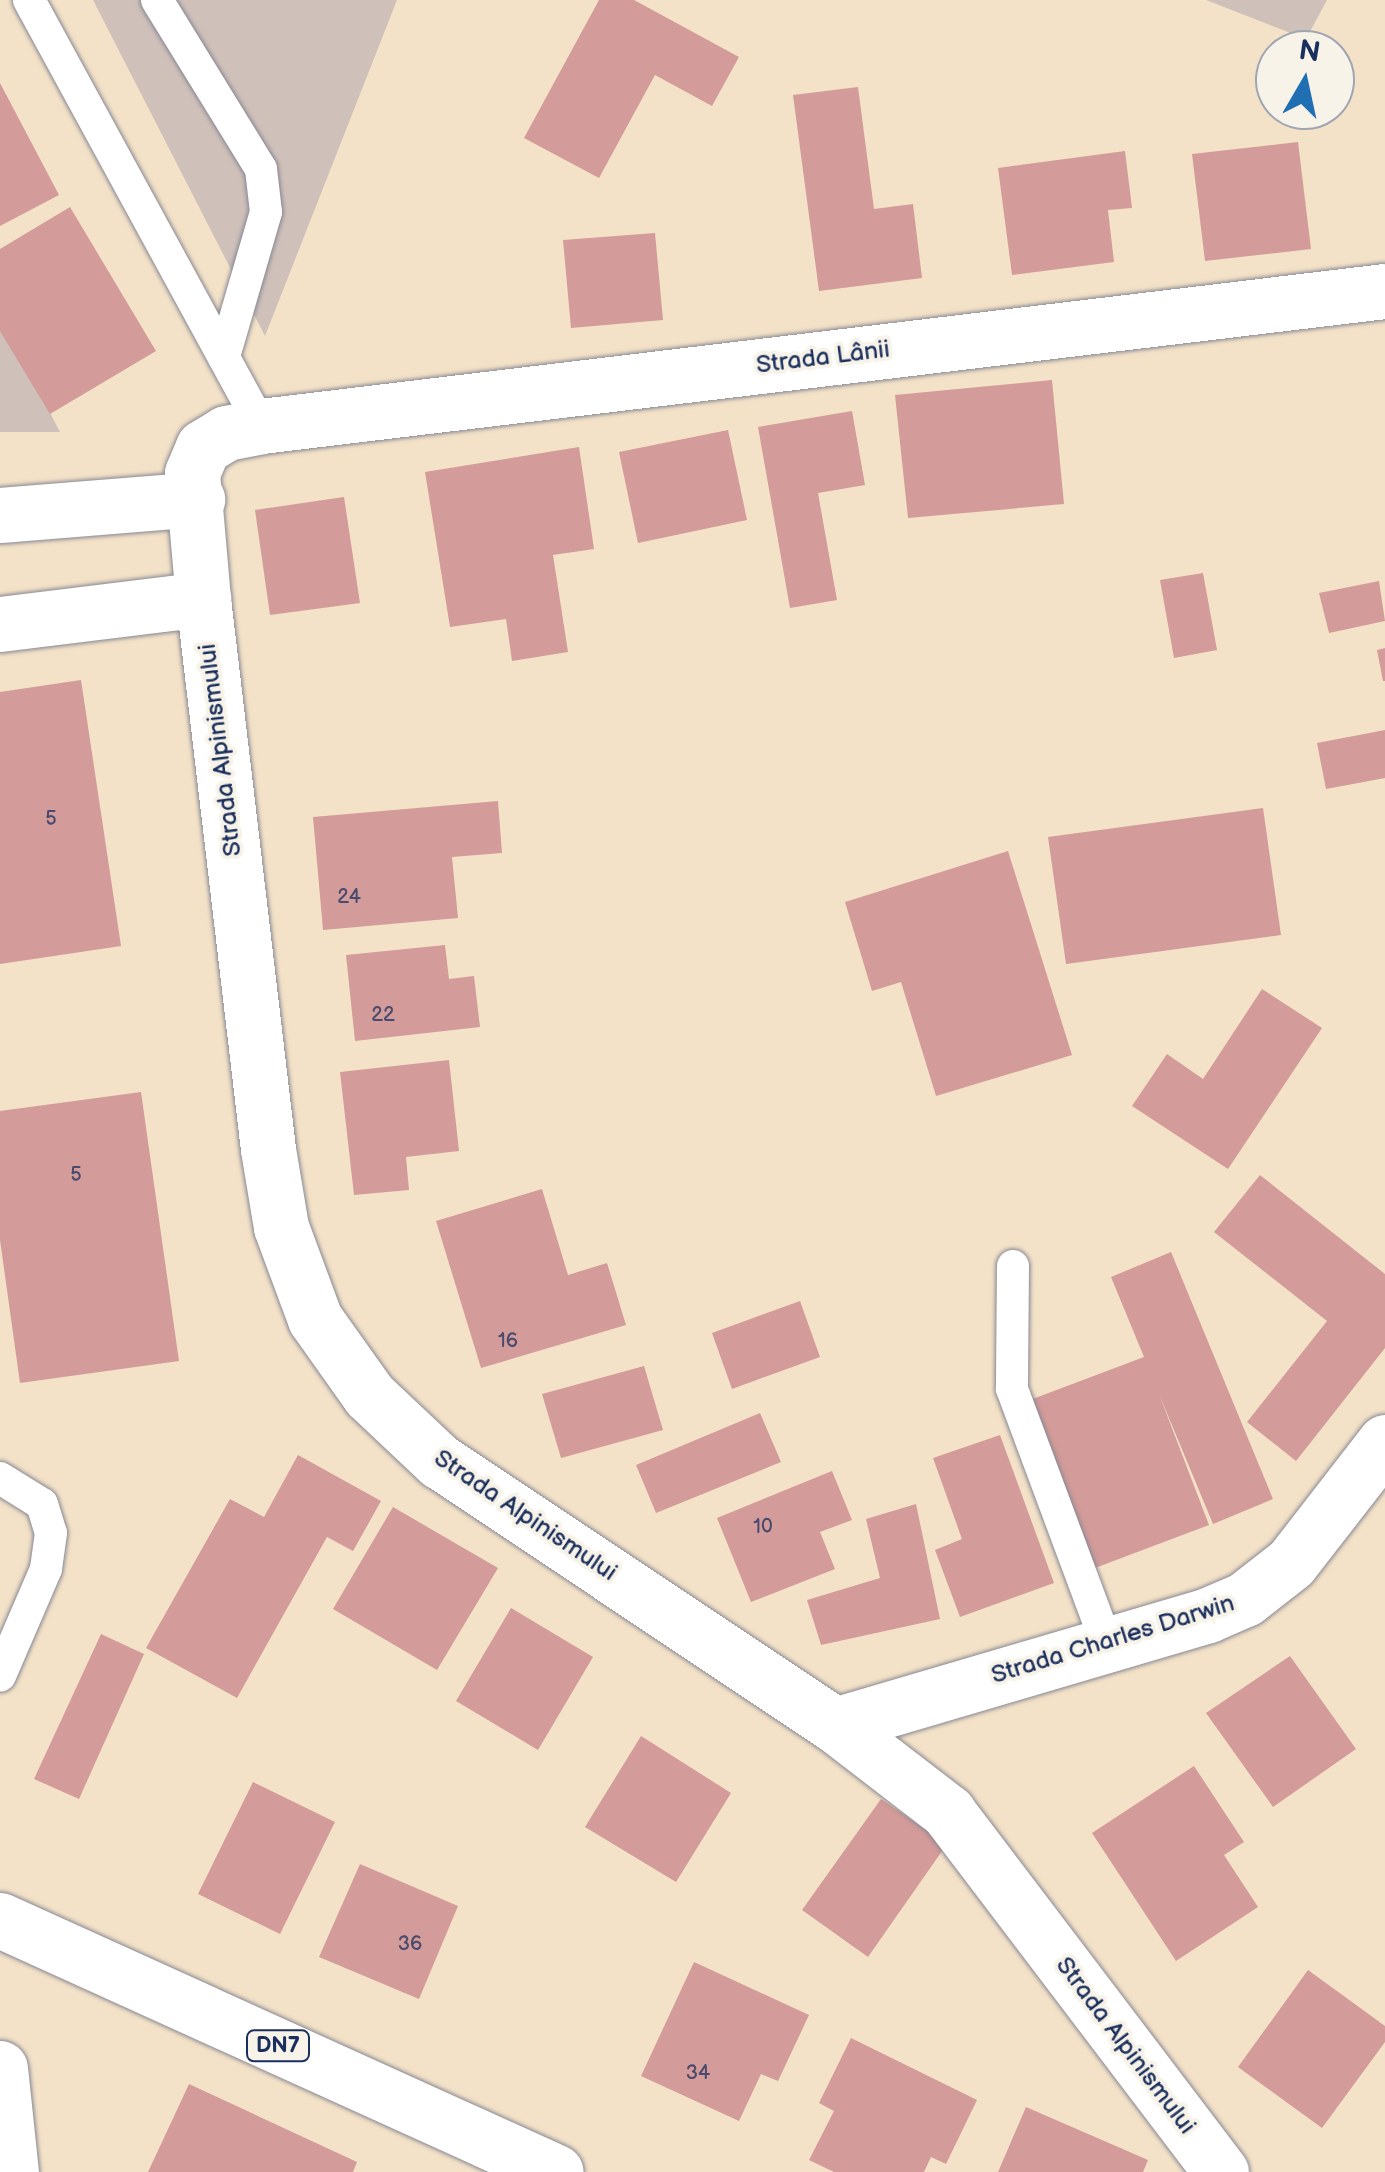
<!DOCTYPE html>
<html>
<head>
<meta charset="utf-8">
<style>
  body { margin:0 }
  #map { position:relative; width:1385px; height:2172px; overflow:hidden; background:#f4e2c8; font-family:"Balsamiq Sans",sans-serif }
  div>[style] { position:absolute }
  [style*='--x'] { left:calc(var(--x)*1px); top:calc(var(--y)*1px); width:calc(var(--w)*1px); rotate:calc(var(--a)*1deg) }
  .industrial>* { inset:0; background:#cfc0ba }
  .building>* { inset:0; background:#d39b99 }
  .roads { filter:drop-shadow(0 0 2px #888893) drop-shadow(0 0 2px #888893) }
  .service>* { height:32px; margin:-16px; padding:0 16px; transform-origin:16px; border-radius:16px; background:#fff }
  .minor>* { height:55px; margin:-27.5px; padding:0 27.5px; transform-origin:27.5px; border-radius:27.5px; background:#fff }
  .tertiary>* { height:55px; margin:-27.5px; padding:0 27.5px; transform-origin:27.5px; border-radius:27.5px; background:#fff }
  .primary>* { height:55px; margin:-27.5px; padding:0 27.5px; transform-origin:27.5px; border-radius:27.5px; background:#fff }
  span { translate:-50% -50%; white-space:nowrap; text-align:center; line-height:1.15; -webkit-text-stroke:8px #f7f3e8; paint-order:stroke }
  .number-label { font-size:20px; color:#494a6d }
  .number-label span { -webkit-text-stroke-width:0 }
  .shield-label span { padding:2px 8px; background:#f7f3e8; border:2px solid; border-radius:8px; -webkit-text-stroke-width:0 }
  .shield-label { font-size:22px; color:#1b2f5e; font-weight:700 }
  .street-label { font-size:25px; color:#1b2f5e }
  .north { position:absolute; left:1255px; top:30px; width:100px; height:100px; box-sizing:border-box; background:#f7f3e8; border:2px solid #9fa5b1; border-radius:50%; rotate:9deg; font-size:28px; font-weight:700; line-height:40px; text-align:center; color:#1b2f5e }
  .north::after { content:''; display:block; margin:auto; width:35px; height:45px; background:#1f6fb2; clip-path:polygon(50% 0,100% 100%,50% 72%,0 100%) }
</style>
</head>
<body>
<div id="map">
  <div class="industrial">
    <div style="clip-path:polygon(93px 0,397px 0,265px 336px)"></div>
    <div style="clip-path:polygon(1206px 0,1327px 0,1306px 39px)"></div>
    <div style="clip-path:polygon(0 316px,60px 432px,0 432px)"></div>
  </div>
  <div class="building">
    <div style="clip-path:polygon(599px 0,634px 0,739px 57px,712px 106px,655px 75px,599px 178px,524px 138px)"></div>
    <div style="clip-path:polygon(0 83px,59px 195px,0 226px)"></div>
    <div style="clip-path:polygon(858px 87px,874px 209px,913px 204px,922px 278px,819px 291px,793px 95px)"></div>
    <div style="clip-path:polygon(1298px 142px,1311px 249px,1205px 261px,1192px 154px)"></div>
    <div style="clip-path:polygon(1125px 151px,1132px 208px,1108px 210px,1114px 262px,1012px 275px,998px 168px)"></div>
    <div style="clip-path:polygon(70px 207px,156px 351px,50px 414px,0 331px,0 249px)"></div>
    <div style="clip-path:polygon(655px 233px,663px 320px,571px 328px,563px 240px)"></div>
    <div style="clip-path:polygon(1052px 380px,1064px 504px,908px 518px,895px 395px)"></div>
    <div style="clip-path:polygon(852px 411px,865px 485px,818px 493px,837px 600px,790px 608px,758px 427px)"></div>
    <div style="clip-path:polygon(728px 430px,747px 520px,638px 543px,619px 452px)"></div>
    <div style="clip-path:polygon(579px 447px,594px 549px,553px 555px,568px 652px,512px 661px,506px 619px,450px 627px,425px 472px)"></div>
    <div style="clip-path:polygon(344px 497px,360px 603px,270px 615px,255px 510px)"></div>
    <div style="clip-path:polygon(1203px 573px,1217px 650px,1174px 658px,1160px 580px)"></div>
    <div style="clip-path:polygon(1379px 581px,1385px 621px,1329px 633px,1319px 593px)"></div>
    <div style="clip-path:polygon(1385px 648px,1385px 681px,1383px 681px,1377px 650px)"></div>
    <div style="clip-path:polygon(81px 680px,121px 946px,0 964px,0 692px)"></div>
    <div style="clip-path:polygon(1385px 730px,1385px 778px,1326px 789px,1317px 743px)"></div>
    <div style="clip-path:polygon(498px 801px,502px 853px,452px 857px,458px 918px,323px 930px,313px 817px)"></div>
    <div style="clip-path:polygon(1263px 808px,1281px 935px,1066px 964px,1048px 837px)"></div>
    <div style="clip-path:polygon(1008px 851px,1072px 1055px,936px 1096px,901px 982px,872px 991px,845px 902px)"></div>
    <div style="clip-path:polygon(445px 945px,449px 979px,474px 976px,480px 1027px,355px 1041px,346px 955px)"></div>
    <div style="clip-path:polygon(1262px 989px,1322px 1028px,1228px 1169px,1132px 1106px,1167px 1054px,1203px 1079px)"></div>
    <div style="clip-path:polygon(449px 1060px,459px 1151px,406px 1157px,409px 1190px,354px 1195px,340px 1072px)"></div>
    <div style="clip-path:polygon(141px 1092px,179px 1361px,20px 1383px,0 1240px,0 1111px)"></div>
    <div style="clip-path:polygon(1260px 1175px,1385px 1274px,1385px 1348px,1296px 1461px,1247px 1422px,1327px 1321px,1214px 1232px)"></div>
    <div style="clip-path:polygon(542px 1189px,568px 1275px,607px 1263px,626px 1325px,481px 1368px,436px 1221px)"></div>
    <div style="clip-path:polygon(1171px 1252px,1273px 1499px,1213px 1524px,1159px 1394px,1209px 1525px,1087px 1571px,1022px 1403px,1144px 1357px,1111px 1277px)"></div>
    <div style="clip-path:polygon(800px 1301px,820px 1357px,732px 1389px,712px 1333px)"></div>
    <div style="clip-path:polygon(644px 1366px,663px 1430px,561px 1458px,542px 1394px)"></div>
    <div style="clip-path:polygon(760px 1413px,781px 1462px,656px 1513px,636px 1465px)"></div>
    <div style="clip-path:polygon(1000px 1435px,1054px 1583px,960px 1617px,935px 1550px,962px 1539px,933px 1458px)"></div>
    <div style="clip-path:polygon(298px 1455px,381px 1501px,353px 1551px,327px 1537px,237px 1698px,146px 1648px,230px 1499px,264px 1517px)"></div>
    <div style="clip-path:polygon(832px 1471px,852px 1520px,820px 1532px,835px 1569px,751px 1602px,717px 1518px)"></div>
    <div style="clip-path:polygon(916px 1504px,940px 1619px,821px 1645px,807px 1600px,880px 1578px,866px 1519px)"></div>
    <div style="clip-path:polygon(393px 1507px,498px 1568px,437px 1670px,333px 1609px)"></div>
    <div style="clip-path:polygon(511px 1608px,593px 1657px,538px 1750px,456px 1701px)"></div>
    <div style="clip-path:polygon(101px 1634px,144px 1654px,79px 1799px,34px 1779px)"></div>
    <div style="clip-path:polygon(1290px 1656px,1356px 1749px,1273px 1807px,1206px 1713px)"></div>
    <div style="clip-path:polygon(641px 1736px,731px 1793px,676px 1882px,585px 1827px)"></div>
    <div style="clip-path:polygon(1194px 1766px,1244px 1842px,1224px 1855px,1258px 1907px,1176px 1961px,1092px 1833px)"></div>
    <div style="clip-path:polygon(253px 1782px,335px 1822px,280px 1934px,198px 1894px)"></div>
    <div style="clip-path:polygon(881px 1799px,947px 1844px,868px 1957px,802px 1910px)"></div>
    <div style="clip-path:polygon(360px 1864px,458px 1906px,419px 1999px,319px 1957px)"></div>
    <div style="clip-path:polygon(694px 1962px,809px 2015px,778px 2081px,761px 2074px,739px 2121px,641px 2076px)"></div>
    <div style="clip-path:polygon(1308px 1970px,1385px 2026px,1385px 2042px,1322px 2128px,1238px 2067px)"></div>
    <div style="clip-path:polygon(851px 2038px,977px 2100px,946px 2164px,931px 2157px,924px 2172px,834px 2172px,809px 2160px,834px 2111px,819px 2103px)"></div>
    <div style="clip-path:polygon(189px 2084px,357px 2162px,353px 2172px,148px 2172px)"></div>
    <div style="clip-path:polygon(1026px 2107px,1148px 2160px,1143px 2172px,998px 2172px)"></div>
  </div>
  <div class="roads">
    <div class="service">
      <div style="--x:29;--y:0;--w:485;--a:61.4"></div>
      <div style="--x:157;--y:0;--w:198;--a:58.4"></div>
      <div style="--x:261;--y:169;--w:43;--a:83.4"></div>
      <div style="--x:266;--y:212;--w:151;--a:106.2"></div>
      <div style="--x:1013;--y:1266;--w:123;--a:90.5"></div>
      <div style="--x:1012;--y:1389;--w:272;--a:69.6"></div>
      <div style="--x:0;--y:1478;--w:49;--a:31.8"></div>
      <div style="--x:42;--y:1504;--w:30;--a:73"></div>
      <div style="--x:51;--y:1533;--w:36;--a:98"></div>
      <div style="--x:46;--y:1569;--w:116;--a:113.3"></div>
    </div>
    <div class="minor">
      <div style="--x:0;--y:515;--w:198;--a:-4.6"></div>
      <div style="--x:0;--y:624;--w:205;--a:-7"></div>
      <div style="--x:835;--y:1725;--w:389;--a:-16.4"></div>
      <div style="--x:1208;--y:1615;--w:40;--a:-23.4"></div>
      <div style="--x:1245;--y:1599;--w:58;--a:-38"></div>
      <div style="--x:1291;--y:1563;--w:153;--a:-52.2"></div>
      <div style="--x:1221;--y:2172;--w:452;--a:-127.2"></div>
      <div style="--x:948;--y:1812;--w:143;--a:-142.4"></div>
      <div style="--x:835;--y:1725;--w:475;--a:-146.3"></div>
      <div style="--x:440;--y:1462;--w:98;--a:-136.7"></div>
      <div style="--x:369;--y:1395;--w:93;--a:-125.4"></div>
      <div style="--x:315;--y:1319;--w:98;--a:-110.3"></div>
      <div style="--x:281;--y:1227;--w:79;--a:-99.5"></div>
      <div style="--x:268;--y:1149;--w:554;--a:-96.74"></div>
      <div style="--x:203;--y:599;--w:126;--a:-95"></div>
      <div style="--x:192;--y:473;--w:28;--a:-67"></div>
      <div style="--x:203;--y:447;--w:27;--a:-31"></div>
      <div style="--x:226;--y:433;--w:36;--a:-11"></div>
      <div style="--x:261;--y:426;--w:1132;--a:-6.85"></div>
    </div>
    <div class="tertiary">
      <div style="--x:0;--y:2068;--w:105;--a:84"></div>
    </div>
    <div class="primary">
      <div style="--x:0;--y:1920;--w:610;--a:24.38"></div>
    </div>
  </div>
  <div class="number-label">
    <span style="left:51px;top:819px">5</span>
    <span style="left:349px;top:897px">24</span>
    <span style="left:383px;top:1015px">22</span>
    <span style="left:76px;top:1175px">5</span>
    <span style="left:508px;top:1341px">16</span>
    <span style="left:763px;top:1527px">10</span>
    <span style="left:410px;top:1944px">36</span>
    <span style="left:698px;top:2073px">34</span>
  </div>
  <div class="shield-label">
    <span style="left:278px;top:2046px">DN7</span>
  </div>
  <div class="street-label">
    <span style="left:823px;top:358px;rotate:-7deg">Strada Lânii</span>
    <span style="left:221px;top:750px;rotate:-97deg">Strada Alpinismului</span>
    <span style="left:525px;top:1516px;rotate:34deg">Strada Alpinismului</span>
    <span style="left:1113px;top:1640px;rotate:-17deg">Strada Charles Darwin</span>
    <span style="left:1125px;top:2046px;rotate:53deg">Strada Alpinismului</span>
  </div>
  <div class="north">N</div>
</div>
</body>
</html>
